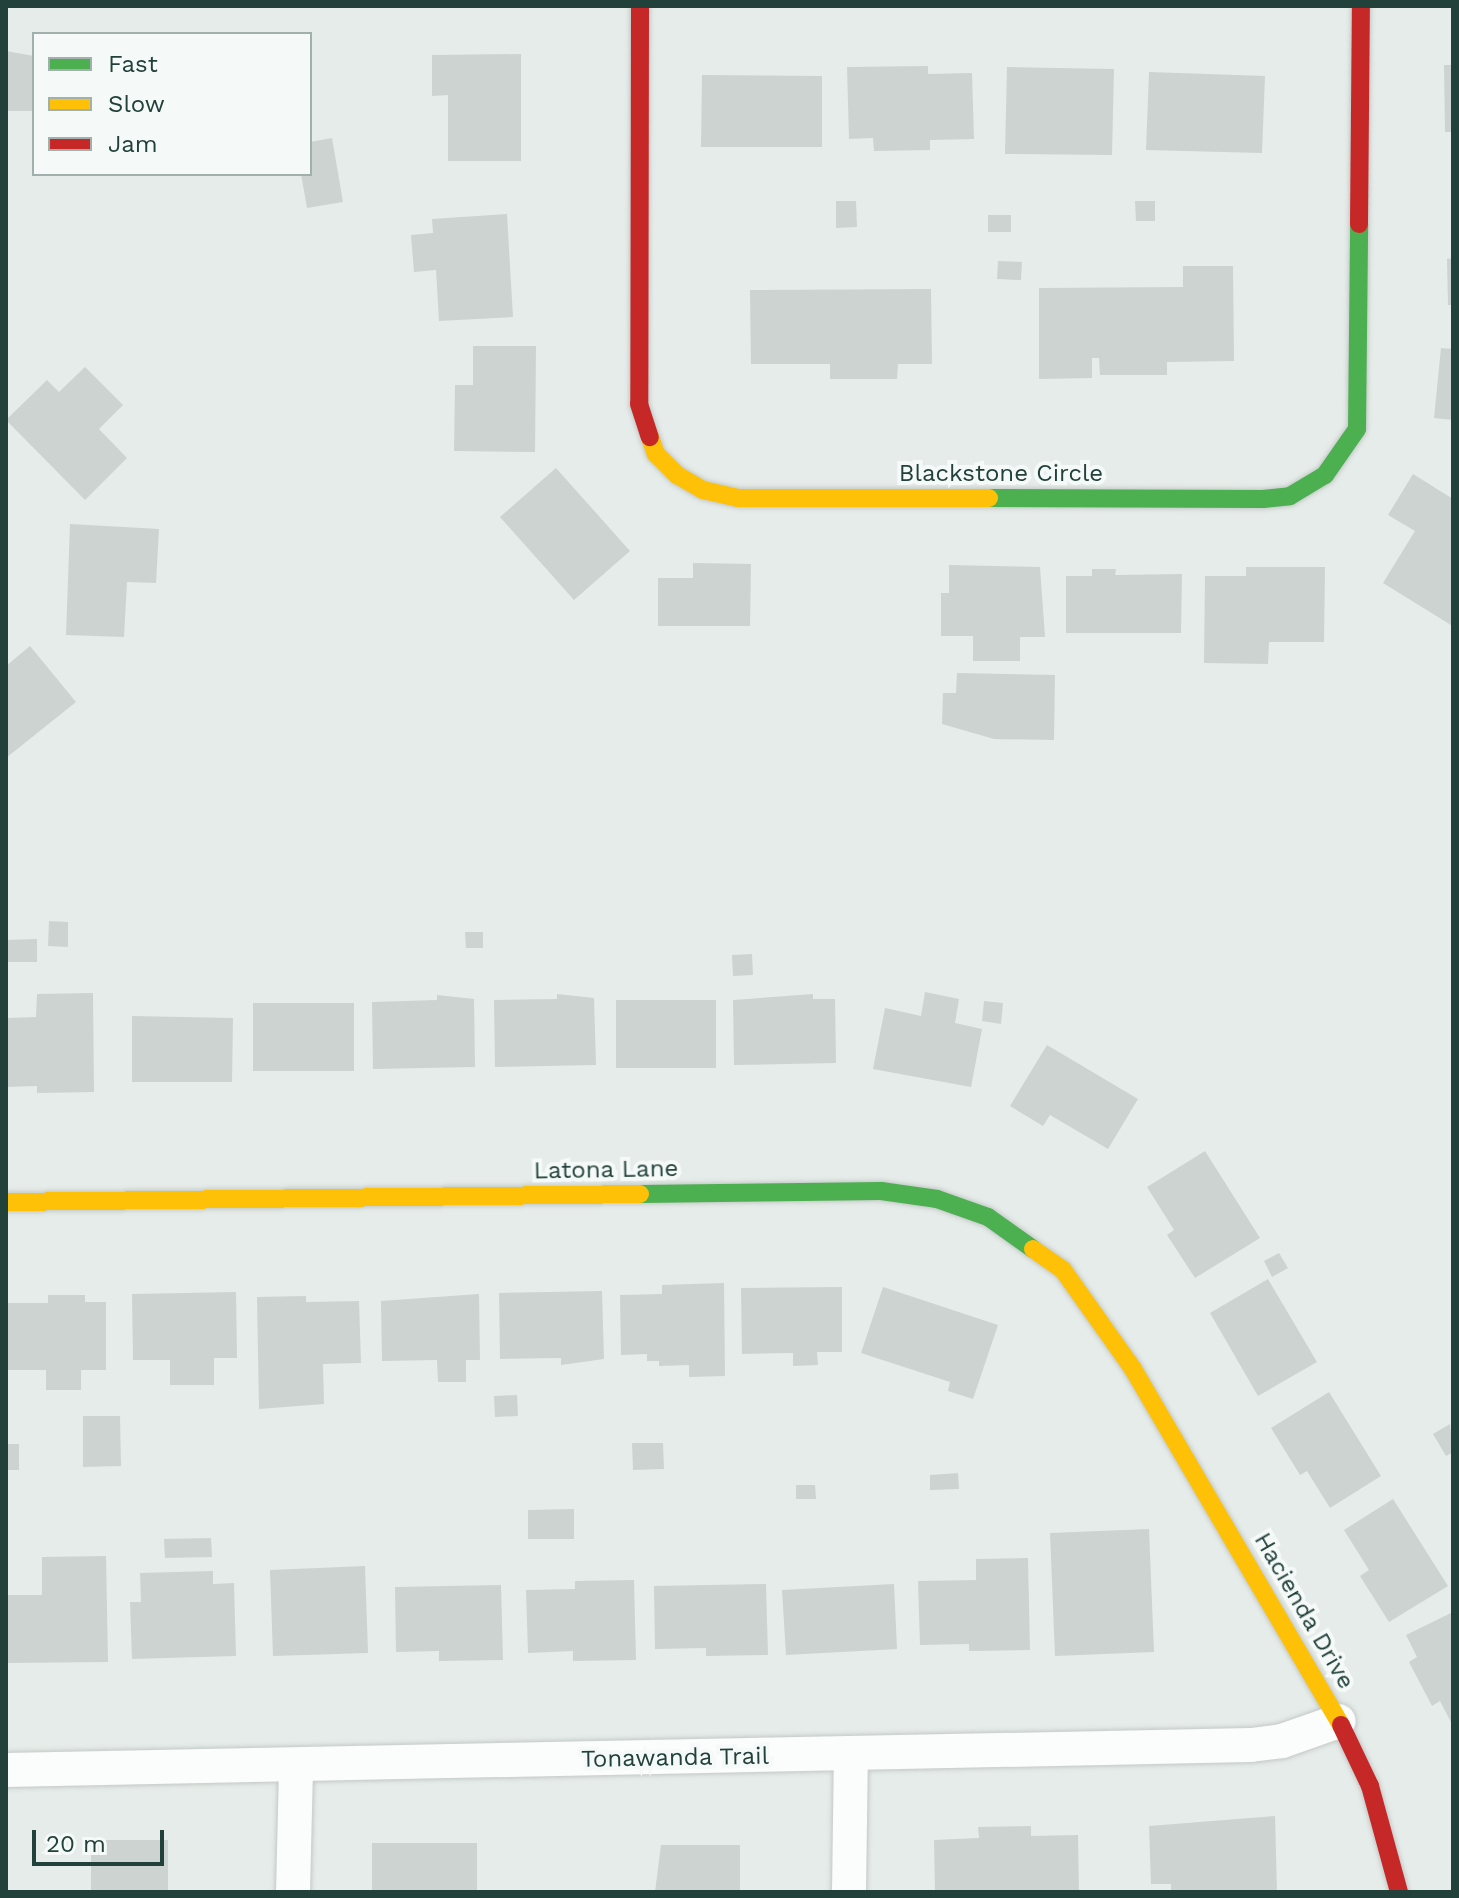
<!DOCTYPE html>
<html>
<head>
<meta charset="utf-8">
<style>
  body { margin:0 }
  #map { position:relative; width:1459px; height:1898px; overflow:hidden; background:#e6ece9; font-family:"Work Sans",sans-serif }
  div>[style] { position:absolute }
  [style*='--x'] { left:calc(var(--x)*1px); top:calc(var(--y)*1px); width:calc(var(--w)*1px); rotate:calc(var(--a)*1deg) }
  .building>* { inset:0; background:#cdd3d1 }
  .roads { filter:drop-shadow(0 0 2px #c3c9c7) drop-shadow(0 0 2px #c3c9c7) }
  .street>* { height:34px; margin:-17px; padding:0 17px; transform-origin:17px; border-radius:17px; background:#fbfcfc }
  .fast>* { height:18px; margin:-9px; padding:0 9px; transform-origin:9px; border-radius:9px; background:#4caf50 }
  .slow>* { height:18px; margin:-9px; padding:0 9px; transform-origin:9px; border-radius:9px; background:#ffc107 }
  .jam>* { height:18px; margin:-9px; padding:0 9px; transform-origin:9px; border-radius:9px; background:#c62828 }
  span { translate:-50% -50%; white-space:nowrap; text-align:center; line-height:1.15; -webkit-text-stroke:8px #f5faf8; paint-order:stroke }
  .street-label { font-size:24px; color:#22413a }
  .frame { position:absolute; inset:0; border:8px solid #22413a; pointer-events:none }
  .legend { position:absolute; left:32px; top:32px; width:280px; height:144px; box-sizing:border-box; background:#f5faf8; border:2px solid #a1b0ac; margin:0; padding:10px 14px; list-style:none; font-size:24px; color:#22413a }
  .legend li { display:flex; align-items:center; gap:16px; height:40px }
  .legend b { width:40px; border:2px solid #a1b0ac }
  .scale { position:absolute; left:32px; top:1830px; width:132px; height:36px; box-sizing:border-box; border:4px solid #22413a; border-top:0; padding-left:10px; font-size:24px; line-height:28px; white-space:nowrap; color:#22413a; -webkit-text-stroke:6px #f5faf8; paint-order:stroke }
</style>
</head>
<body>
<div id="map">
  <div class="building">
    <div style="clip-path:polygon(6px 51px,34px 56px,34px 111px,6px 111px)"></div>
    <div style="clip-path:polygon(521px 54px,521px 161px,448px 161px,448px 95px,432px 96px,432px 55px)"></div>
    <div style="clip-path:polygon(1444px 65px,1453px 65px,1453px 132px,1445px 132px)"></div>
    <div style="clip-path:polygon(928px 66px,928px 74px,972px 73px,974px 139px,930px 140px,930px 150px,874px 151px,873px 138px,849px 139px,847px 67px)"></div>
    <div style="clip-path:polygon(1007px 67px,1114px 69px,1112px 155px,1005px 154px)"></div>
    <div style="clip-path:polygon(1149px 72px,1265px 76px,1262px 153px,1146px 150px)"></div>
    <div style="clip-path:polygon(702px 75px,822px 76px,822px 147px,701px 147px)"></div>
    <div style="clip-path:polygon(332px 138px,343px 202px,307px 208px,301px 174px,310px 174px,310px 142px)"></div>
    <div style="clip-path:polygon(836px 201px,856px 201px,857px 227px,836px 228px)"></div>
    <div style="clip-path:polygon(1135px 201px,1155px 201px,1155px 221px,1136px 221px)"></div>
    <div style="clip-path:polygon(507px 214px,513px 317px,439px 321px,436px 270px,414px 272px,411px 235px,433px 233px,432px 219px)"></div>
    <div style="clip-path:polygon(988px 215px,1011px 215px,1011px 232px,988px 232px)"></div>
    <div style="clip-path:polygon(1453px 258px,1453px 305px,1448px 305px,1447px 259px)"></div>
    <div style="clip-path:polygon(998px 261px,1022px 262px,1021px 280px,997px 279px)"></div>
    <div style="clip-path:polygon(1183px 266px,1233px 266px,1234px 361px,1167px 362px,1167px 375px,1100px 375px,1099px 358px,1092px 358px,1092px 378px,1039px 379px,1039px 288px,1183px 287px)"></div>
    <div style="clip-path:polygon(931px 289px,932px 364px,898px 364px,897px 379px,830px 379px,830px 364px,751px 364px,750px 290px)"></div>
    <div style="clip-path:polygon(473px 346px,536px 346px,535px 452px,454px 451px,455px 385px,473px 385px)"></div>
    <div style="clip-path:polygon(1441px 348px,1453px 349px,1453px 420px,1434px 418px)"></div>
    <div style="clip-path:polygon(85px 367px,123px 405px,99px 429px,127px 458px,85px 500px,6px 420px,47px 380px,59px 392px)"></div>
    <div style="clip-path:polygon(556px 468px,630px 551px,574px 600px,500px 517px)"></div>
    <div style="clip-path:polygon(1413px 474px,1453px 499px,1451px 625px,1383px 583px,1415px 531px,1388px 515px)"></div>
    <div style="clip-path:polygon(70px 524px,159px 529px,156px 583px,127px 582px,124px 637px,66px 635px)"></div>
    <div style="clip-path:polygon(693px 563px,751px 564px,750px 626px,658px 626px,658px 578px,693px 578px)"></div>
    <div style="clip-path:polygon(949px 565px,1040px 567px,1045px 637px,1020px 637px,1020px 661px,973px 661px,973px 636px,941px 636px,941px 593px,949px 593px)"></div>
    <div style="clip-path:polygon(1246px 567px,1325px 567px,1324px 642px,1269px 642px,1268px 664px,1204px 663px,1205px 576px,1246px 576px)"></div>
    <div style="clip-path:polygon(1092px 569px,1116px 569px,1115px 575px,1182px 574px,1181px 633px,1066px 633px,1066px 576px,1092px 576px)"></div>
    <div style="clip-path:polygon(30px 646px,76px 702px,6px 758px,6px 666px)"></div>
    <div style="clip-path:polygon(957px 673px,1055px 675px,1054px 740px,994px 739px,942px 724px,943px 693px,956px 693px)"></div>
    <div style="clip-path:polygon(49px 921px,68px 922px,68px 947px,48px 946px)"></div>
    <div style="clip-path:polygon(465px 932px,483px 932px,483px 948px,466px 948px)"></div>
    <div style="clip-path:polygon(37px 939px,37px 962px,7px 962px,6px 940px)"></div>
    <div style="clip-path:polygon(752px 954px,753px 975px,733px 976px,732px 955px)"></div>
    <div style="clip-path:polygon(925px 992px,959px 999px,955px 1023px,982px 1029px,971px 1087px,873px 1069px,885px 1008px,921px 1016px)"></div>
    <div style="clip-path:polygon(93px 993px,94px 1092px,37px 1093px,37px 1086px,6px 1087px,6px 1018px,36px 1017px,37px 994px)"></div>
    <div style="clip-path:polygon(557px 994px,594px 998px,596px 1065px,495px 1067px,494px 1000px,557px 999px)"></div>
    <div style="clip-path:polygon(813px 994px,813px 999px,835px 999px,836px 1063px,734px 1065px,733px 1000px)"></div>
    <div style="clip-path:polygon(437px 995px,474px 999px,475px 1067px,373px 1069px,372px 1002px,437px 1000px)"></div>
    <div style="clip-path:polygon(616px 1000px,716px 1000px,716px 1068px,616px 1068px)"></div>
    <div style="clip-path:polygon(984px 1001px,1003px 1003px,1001px 1024px,982px 1021px)"></div>
    <div style="clip-path:polygon(253px 1003px,354px 1003px,354px 1071px,253px 1071px)"></div>
    <div style="clip-path:polygon(132px 1016px,233px 1018px,232px 1082px,132px 1082px)"></div>
    <div style="clip-path:polygon(1047px 1045px,1138px 1099px,1108px 1149px,1050px 1115px,1043px 1126px,1010px 1106px)"></div>
    <div style="clip-path:polygon(1205px 1151px,1260px 1238px,1195px 1278px,1167px 1235px,1174px 1230px,1147px 1187px)"></div>
    <div style="clip-path:polygon(1279px 1253px,1288px 1268px,1272px 1277px,1264px 1261px)"></div>
    <div style="clip-path:polygon(1268px 1279px,1317px 1362px,1258px 1396px,1210px 1313px)"></div>
    <div style="clip-path:polygon(724px 1283px,725px 1376px,689px 1377px,689px 1365px,659px 1366px,659px 1361px,647px 1361px,647px 1354px,621px 1355px,620px 1295px,662px 1294px,662px 1285px)"></div>
    <div style="clip-path:polygon(842px 1287px,842px 1352px,817px 1352px,818px 1365px,793px 1366px,793px 1353px,742px 1354px,741px 1288px)"></div>
    <div style="clip-path:polygon(883px 1287px,998px 1325px,973px 1399px,948px 1391px,950px 1382px,861px 1353px)"></div>
    <div style="clip-path:polygon(602px 1291px,604px 1359px,561px 1365px,561px 1358px,500px 1359px,499px 1293px)"></div>
    <div style="clip-path:polygon(236px 1292px,237px 1358px,214px 1358px,214px 1385px,170px 1385px,170px 1360px,133px 1360px,132px 1294px)"></div>
    <div style="clip-path:polygon(479px 1294px,480px 1360px,466px 1360px,466px 1382px,438px 1382px,437px 1360px,382px 1361px,381px 1301px)"></div>
    <div style="clip-path:polygon(48px 1295px,85px 1295px,85px 1302px,106px 1302px,106px 1370px,81px 1370px,81px 1390px,46px 1390px,46px 1370px,6px 1370px,6px 1303px,48px 1303px)"></div>
    <div style="clip-path:polygon(306px 1296px,306px 1302px,359px 1301px,361px 1363px,323px 1364px,324px 1404px,259px 1409px,257px 1297px)"></div>
    <div style="clip-path:polygon(1329px 1392px,1381px 1476px,1330px 1508px,1307px 1471px,1300px 1475px,1271px 1428px)"></div>
    <div style="clip-path:polygon(517px 1395px,518px 1416px,495px 1417px,494px 1396px)"></div>
    <div style="clip-path:polygon(83px 1416px,120px 1416px,121px 1466px,83px 1467px)"></div>
    <div style="clip-path:polygon(1450px 1424px,1453px 1452px,1446px 1456px,1433px 1434px)"></div>
    <div style="clip-path:polygon(632px 1443px,663px 1443px,664px 1469px,633px 1470px)"></div>
    <div style="clip-path:polygon(6px 1444px,19px 1444px,19px 1470px,6px 1470px)"></div>
    <div style="clip-path:polygon(958px 1473px,959px 1489px,930px 1490px,930px 1475px)"></div>
    <div style="clip-path:polygon(796px 1485px,815px 1485px,816px 1499px,796px 1499px)"></div>
    <div style="clip-path:polygon(1393px 1499px,1448px 1586px,1389px 1622px,1360px 1576px,1369px 1570px,1344px 1530px)"></div>
    <div style="clip-path:polygon(574px 1509px,574px 1539px,528px 1539px,528px 1510px)"></div>
    <div style="clip-path:polygon(1149px 1529px,1154px 1652px,1055px 1656px,1050px 1533px)"></div>
    <div style="clip-path:polygon(211px 1538px,212px 1557px,165px 1558px,164px 1539px)"></div>
    <div style="clip-path:polygon(106px 1556px,108px 1662px,8px 1663px,7px 1595px,42px 1595px,42px 1557px)"></div>
    <div style="clip-path:polygon(1028px 1558px,1030px 1650px,969px 1651px,969px 1644px,920px 1645px,918px 1581px,976px 1580px,976px 1559px)"></div>
    <div style="clip-path:polygon(365px 1566px,368px 1653px,273px 1656px,270px 1570px)"></div>
    <div style="clip-path:polygon(213px 1571px,213px 1584px,234px 1583px,236px 1656px,132px 1659px,130px 1602px,141px 1602px,140px 1573px)"></div>
    <div style="clip-path:polygon(634px 1580px,636px 1660px,573px 1661px,573px 1651px,528px 1653px,526px 1590px,575px 1589px,575px 1581px)"></div>
    <div style="clip-path:polygon(766px 1584px,768px 1655px,706px 1656px,706px 1648px,655px 1649px,654px 1586px)"></div>
    <div style="clip-path:polygon(894px 1584px,897px 1649px,786px 1655px,782px 1590px)"></div>
    <div style="clip-path:polygon(501px 1585px,503px 1660px,439px 1661px,439px 1651px,396px 1652px,395px 1587px)"></div>
    <div style="clip-path:polygon(1453px 1612px,1453px 1726px,1440px 1701px,1432px 1706px,1409px 1662px,1417px 1657px,1406px 1635px)"></div>
    <div style="clip-path:polygon(1275px 1816px,1277px 1892px,1171px 1892px,1171px 1884px,1151px 1884px,1149px 1826px)"></div>
    <div style="clip-path:polygon(1031px 1826px,1031px 1836px,1078px 1835px,1079px 1892px,935px 1892px,934px 1840px,979px 1838px,978px 1827px)"></div>
    <div style="clip-path:polygon(91px 1840px,168px 1840px,168px 1892px,91px 1892px)"></div>
    <div style="clip-path:polygon(372px 1843px,477px 1843px,477px 1892px,372px 1892px)"></div>
    <div style="clip-path:polygon(661px 1845px,740px 1845px,740px 1892px,655px 1892px)"></div>
  </div>
  <div class="roads">
    <div class="street">
      <div style="--x:6;--y:1770;--w:1245;--a:-1.15"></div>
      <div style="--x:1251;--y:1745;--w:31;--a:-7"></div>
      <div style="--x:1282;--y:1741;--w:60;--a:-19.3"></div>
      <div style="--x:293;--y:1892;--w:127;--a:-88.6"></div>
      <div style="--x:849;--y:1892;--w:137;--a:-89.2"></div>
    </div>
    <div class="fast">
      <div style="--x:989;--y:498;--w:274;--a:0.2"></div>
      <div style="--x:1263;--y:499;--w:27;--a:-6"></div>
      <div style="--x:1290;--y:496;--w:41;--a:-31"></div>
      <div style="--x:1325;--y:475;--w:56;--a:-55.2"></div>
      <div style="--x:1357;--y:429;--w:205;--a:-89.4"></div>
      <div style="--x:640;--y:1194;--w:241;--a:-0.7"></div>
      <div style="--x:881;--y:1191;--w:57;--a:8.1"></div>
      <div style="--x:937;--y:1199;--w:54;--a:19.4"></div>
      <div style="--x:988;--y:1217;--w:55;--a:35.4"></div>
    </div>
    <div class="slow">
      <div style="--x:650;--y:437;--w:18;--a:71"></div>
      <div style="--x:656;--y:454;--w:30;--a:45"></div>
      <div style="--x:677;--y:475;--w:30;--a:30"></div>
      <div style="--x:703;--y:490;--w:36;--a:13"></div>
      <div style="--x:738;--y:498;--w:251;--a:0"></div>
      <div style="--x:6;--y:1202;--w:634;--a:-0.72"></div>
      <div style="--x:1033;--y:1249;--w:37;--a:35"></div>
      <div style="--x:1063;--y:1270;--w:121;--a:54.7"></div>
      <div style="--x:1133;--y:1369;--w:412;--a:59.7"></div>
    </div>
    <div class="jam">
      <div style="--x:640;--y:6;--w:398;--a:90.1"></div>
      <div style="--x:639;--y:404;--w:35;--a:72"></div>
      <div style="--x:1359;--y:224;--w:218;--a:-89.5"></div>
      <div style="--x:1341;--y:1725;--w:68;--a:64.6"></div>
      <div style="--x:1370;--y:1786;--w:110;--a:74.7"></div>
    </div>
  </div>
  <div class="street-label">
    <span style="left:1001px;top:474px">Blackstone Circle</span>
    <span style="left:606px;top:1170px;rotate:-1deg">Latona Lane</span>
    <span style="left:1304px;top:1611px;rotate:60deg">Hacienda Drive</span>
    <span style="left:675px;top:1758px;rotate:-1deg">Tonawanda Trail</span>
  </div>
  <div class="frame"></div>
  <ul class="legend">
  <li><b style="height:10px;background:#4caf50"></b>Fast</li>
  <li><b style="height:10px;background:#ffc107"></b>Slow</li>
  <li><b style="height:10px;background:#c62828"></b>Jam</li>
  </ul>
  <div class="scale">20 m</div>
</div>
</body>
</html>
